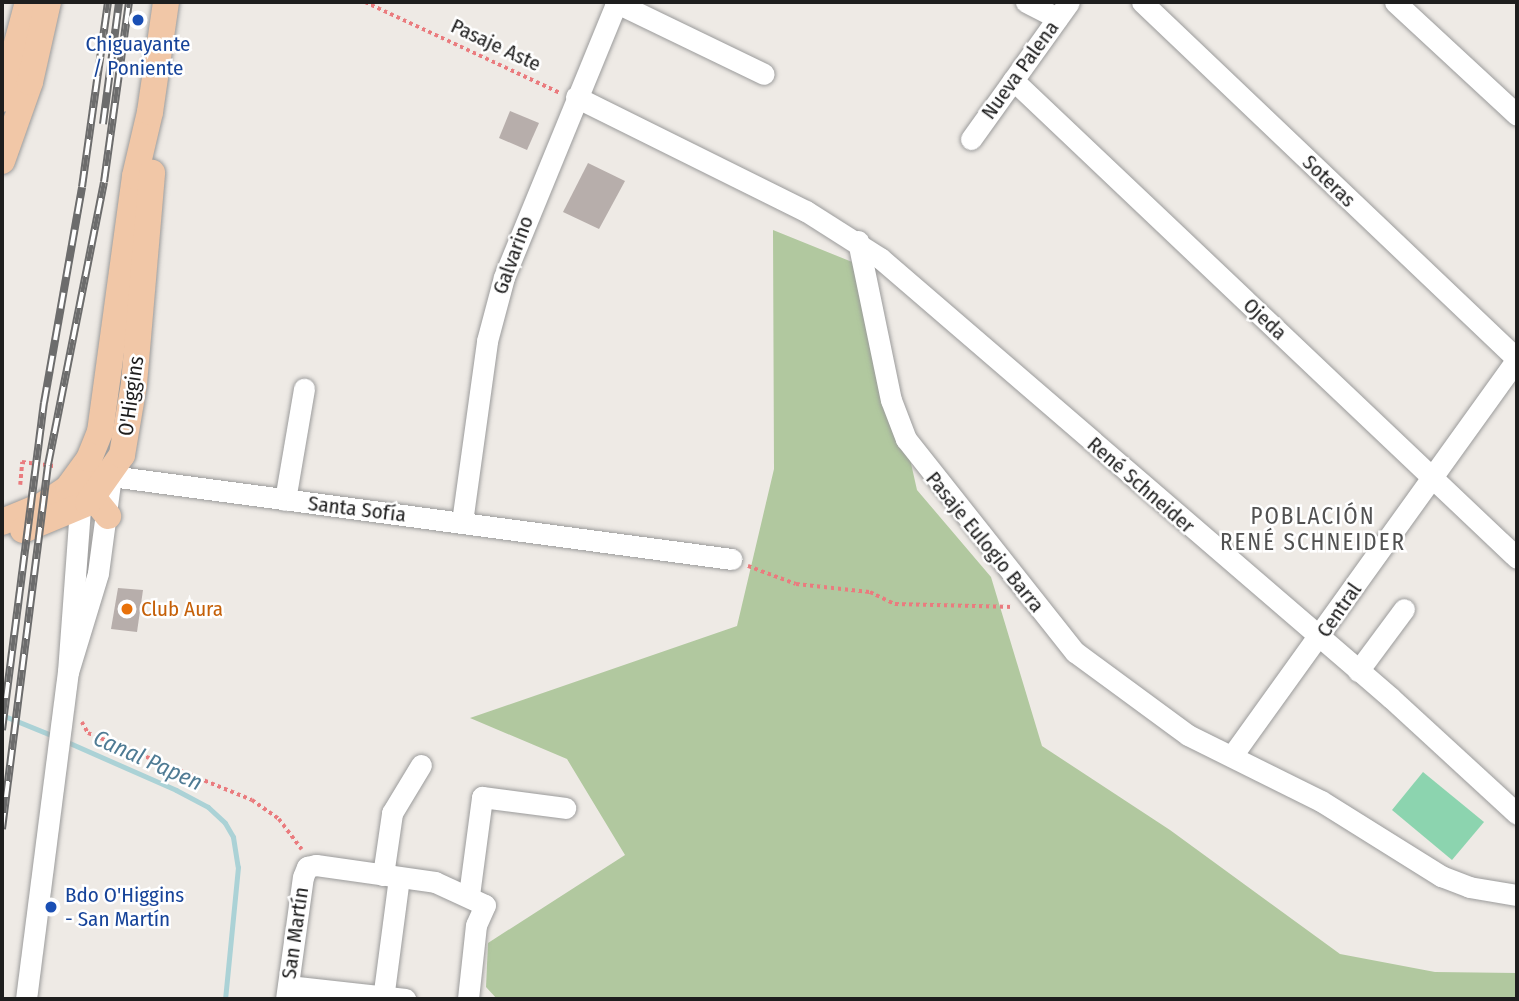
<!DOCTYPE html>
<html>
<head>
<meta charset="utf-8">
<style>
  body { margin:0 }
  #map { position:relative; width:1519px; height:1001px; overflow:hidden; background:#eeeae5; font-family:"Fira Sans Condensed",sans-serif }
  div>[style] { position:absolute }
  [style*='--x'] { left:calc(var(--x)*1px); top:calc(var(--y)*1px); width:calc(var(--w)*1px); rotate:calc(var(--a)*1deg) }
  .forest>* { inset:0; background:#b1c89f }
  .pitch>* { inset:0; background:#8cd4af }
  .stream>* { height:5px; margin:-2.5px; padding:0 2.5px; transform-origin:2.5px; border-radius:2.5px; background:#abd2d6 }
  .building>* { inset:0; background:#b7aeab }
  .path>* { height:3.5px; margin-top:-1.75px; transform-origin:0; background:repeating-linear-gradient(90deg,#ea7b7e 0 3.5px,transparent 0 7px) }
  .roads { filter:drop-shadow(0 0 2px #9b9b9b) drop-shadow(0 0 2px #9b9b9b) }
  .minor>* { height:21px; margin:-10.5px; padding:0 10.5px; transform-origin:10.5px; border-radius:10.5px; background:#fff }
  .major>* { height:26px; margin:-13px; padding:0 13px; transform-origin:13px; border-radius:13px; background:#f1c7a7 }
  .rail>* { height:8px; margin-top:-4px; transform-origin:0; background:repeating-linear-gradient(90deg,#fff 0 16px,#6c6c6c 0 32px); box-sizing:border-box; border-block:2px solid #6c6c6c }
  .dots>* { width:19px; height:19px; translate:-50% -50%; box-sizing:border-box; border:4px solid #fff; border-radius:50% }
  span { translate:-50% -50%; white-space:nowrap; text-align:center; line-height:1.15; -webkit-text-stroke:5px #fff; paint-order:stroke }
  .transit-label { font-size:21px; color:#164399 }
  .left { translate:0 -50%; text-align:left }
  .street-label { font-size:21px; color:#1e1e1e }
  .food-label { font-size:21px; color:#c56008 }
  .neighbourhood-label { font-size:23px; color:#515151; letter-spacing:2px }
  .water-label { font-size:23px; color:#4f7b94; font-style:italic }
  .frame { position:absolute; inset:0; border:4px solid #1e1e1e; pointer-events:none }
</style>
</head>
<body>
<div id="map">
  <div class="forest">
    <div style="clip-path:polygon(773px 230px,867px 268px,917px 490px,991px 577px,1042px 746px,1170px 830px,1340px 954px,1435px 972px,1517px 973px,1517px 999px,497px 999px,486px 987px,488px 943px,625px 855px,567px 759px,470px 718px,737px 626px,774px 469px)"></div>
  </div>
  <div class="pitch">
    <div style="clip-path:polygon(1423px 772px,1484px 822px,1452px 860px,1392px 810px)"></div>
  </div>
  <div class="stream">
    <div style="--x:2;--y:715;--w:58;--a:22.2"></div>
    <div style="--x:65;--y:741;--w:121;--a:23.8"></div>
    <div style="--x:176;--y:790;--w:36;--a:28"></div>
    <div style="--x:208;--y:807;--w:23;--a:43"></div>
    <div style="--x:225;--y:823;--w:16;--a:60"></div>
    <div style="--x:233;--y:837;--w:30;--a:81"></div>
    <div style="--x:238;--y:867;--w:133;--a:95.6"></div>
  </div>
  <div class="building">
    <div style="clip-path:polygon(510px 111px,539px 123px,527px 150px,499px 138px)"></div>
    <div style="clip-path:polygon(588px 163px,625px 181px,599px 229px,563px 212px)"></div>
    <div style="clip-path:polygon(118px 588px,143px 590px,137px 632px,111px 629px)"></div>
  </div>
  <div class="path">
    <div style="--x:365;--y:2;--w:215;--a:25"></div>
    <div style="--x:20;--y:485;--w:23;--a:-85"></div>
    <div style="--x:22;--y:462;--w:34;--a:7"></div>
    <div style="--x:748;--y:566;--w:51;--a:20.6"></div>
    <div style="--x:796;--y:584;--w:74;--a:6.2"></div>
    <div style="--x:870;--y:592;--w:28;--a:26"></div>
    <div style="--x:895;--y:604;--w:119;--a:1.4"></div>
    <div style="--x:82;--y:722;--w:13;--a:61"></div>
    <div style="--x:88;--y:733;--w:177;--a:22.2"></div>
    <div style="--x:252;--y:800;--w:33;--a:35"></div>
    <div style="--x:279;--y:819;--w:38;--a:53"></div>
  </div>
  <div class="roads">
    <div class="minor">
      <div style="--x:615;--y:2;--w:165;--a:25.8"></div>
      <div style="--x:1026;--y:2;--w:35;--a:27"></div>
      <div style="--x:1142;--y:2;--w:518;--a:43.59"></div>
      <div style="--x:1517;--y:359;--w:489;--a:125.7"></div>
      <div style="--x:1395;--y:2;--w:166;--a:42.8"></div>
      <div style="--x:1013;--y:80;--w:695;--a:43.48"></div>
      <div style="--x:576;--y:97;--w:257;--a:26.4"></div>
      <div style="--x:806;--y:211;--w:88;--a:32.4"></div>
      <div style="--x:880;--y:258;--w:674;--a:40.73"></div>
      <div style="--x:1391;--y:698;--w:171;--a:42.6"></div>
      <div style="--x:971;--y:139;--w:168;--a:-54.4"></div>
      <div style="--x:858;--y:241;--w:162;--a:78.3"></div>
      <div style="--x:891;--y:400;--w:42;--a:69"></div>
      <div style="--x:906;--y:439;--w:272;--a:51.6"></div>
      <div style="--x:1075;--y:652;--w:140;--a:36.3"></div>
      <div style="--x:1188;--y:735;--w:148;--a:26.4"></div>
      <div style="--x:1321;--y:801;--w:142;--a:32"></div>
      <div style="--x:1441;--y:876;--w:30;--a:21"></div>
      <div style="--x:1469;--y:887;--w:49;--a:9.5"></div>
      <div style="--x:285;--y:500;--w:113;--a:-80.3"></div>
      <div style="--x:462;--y:522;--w:183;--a:-82.1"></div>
      <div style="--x:487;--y:341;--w:66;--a:-75.1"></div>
      <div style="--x:504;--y:277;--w:297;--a:-67.7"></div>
      <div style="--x:1358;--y:671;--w:77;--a:-53.4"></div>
      <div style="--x:68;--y:672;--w:103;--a:-73.1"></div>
      <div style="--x:98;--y:573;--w:98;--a:-82.4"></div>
      <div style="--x:111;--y:476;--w:626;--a:7.62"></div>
      <div style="--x:383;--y:875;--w:63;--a:-81.7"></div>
      <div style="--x:392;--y:813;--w:56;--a:-58.9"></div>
      <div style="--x:469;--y:895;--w:99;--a:-82.4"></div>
      <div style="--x:482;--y:797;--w:84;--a:7.5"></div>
      <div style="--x:288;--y:986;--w:118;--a:6.3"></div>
      <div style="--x:26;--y:999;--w:330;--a:-82.7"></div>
      <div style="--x:68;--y:672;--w:165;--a:-85.8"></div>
      <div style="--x:286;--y:999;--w:123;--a:-82.1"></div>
      <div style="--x:303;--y:877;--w:11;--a:-68"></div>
      <div style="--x:307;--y:867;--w:9;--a:-13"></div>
      <div style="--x:316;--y:865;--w:120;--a:8.1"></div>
      <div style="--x:435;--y:882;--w:55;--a:24.7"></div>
      <div style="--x:485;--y:905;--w:22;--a:114"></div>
      <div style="--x:476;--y:925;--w:74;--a:96.2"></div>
      <div style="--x:383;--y:999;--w:123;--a:-82.5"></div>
    </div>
    <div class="major">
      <div style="--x:2;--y:99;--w:100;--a:-75"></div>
      <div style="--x:2;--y:161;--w:84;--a:-70.5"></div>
      <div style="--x:30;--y:82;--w:82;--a:-77.3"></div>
      <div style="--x:83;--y:485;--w:40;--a:51"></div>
      <div style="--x:2;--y:522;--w:44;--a:-22.5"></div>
      <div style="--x:43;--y:505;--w:30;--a:-34"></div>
      <div style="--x:68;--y:488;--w:36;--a:-54"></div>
      <div style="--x:89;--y:459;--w:29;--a:-68"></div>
      <div style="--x:100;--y:432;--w:258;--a:-82.2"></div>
      <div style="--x:135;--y:176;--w:66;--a:-76.8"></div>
      <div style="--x:150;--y:112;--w:111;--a:-81.7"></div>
      <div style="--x:23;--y:530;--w:70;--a:-22.6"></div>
      <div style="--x:88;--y:503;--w:59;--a:-54.7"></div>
      <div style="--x:122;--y:455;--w:72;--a:-80.4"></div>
      <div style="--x:134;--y:384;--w:212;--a:-85.1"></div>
    </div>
  </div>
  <div class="rail">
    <div style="--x:103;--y:124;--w:123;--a:-82.5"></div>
    <div style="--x:2;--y:730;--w:330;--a:-82.7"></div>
    <div style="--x:44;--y:403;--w:219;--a:-80"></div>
    <div style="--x:82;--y:187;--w:187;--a:-82"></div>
    <div style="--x:2;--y:829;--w:367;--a:-82.8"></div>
    <div style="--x:48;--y:465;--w:288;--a:-78.8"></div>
    <div style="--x:104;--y:182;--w:182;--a:-82.1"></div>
  </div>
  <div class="dots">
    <div style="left:138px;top:20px;background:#1a4fb4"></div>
    <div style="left:127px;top:609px;background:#e8710a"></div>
    <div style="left:51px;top:907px;background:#1a4fb4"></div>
  </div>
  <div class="transit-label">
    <span style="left:138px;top:56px">Chiguayante<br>/ Poniente</span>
    <span class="left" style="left:65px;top:907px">Bdo O'Higgins<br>- San Martín</span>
  </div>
  <div class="street-label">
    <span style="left:496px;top:45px;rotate:25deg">Pasaje Aste</span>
    <span style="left:1020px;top:70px;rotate:-54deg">Nueva Palena</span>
    <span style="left:1329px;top:181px;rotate:44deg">Soteras</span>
    <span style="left:513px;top:255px;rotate:-70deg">Galvarino</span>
    <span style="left:1265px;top:319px;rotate:43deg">Ojeda</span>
    <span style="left:131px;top:396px;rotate:-82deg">O'Higgins</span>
    <span style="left:1141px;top:485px;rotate:41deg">René Schneider</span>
    <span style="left:357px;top:509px;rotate:7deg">Santa Sofía</span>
    <span style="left:985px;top:542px;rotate:51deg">Pasaje Eulogio Barra</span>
    <span style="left:1339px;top:610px;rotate:-55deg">Central</span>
    <span style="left:295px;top:933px;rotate:-82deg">San Martín</span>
  </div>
  <div class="food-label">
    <span class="left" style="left:141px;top:609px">Club Aura</span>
  </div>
  <div class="neighbourhood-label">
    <span style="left:1313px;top:529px">POBLACIÓN<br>RENÉ SCHNEIDER</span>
  </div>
  <div class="water-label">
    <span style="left:148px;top:760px;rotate:24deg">Canal Papen</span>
  </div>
  <div class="frame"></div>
</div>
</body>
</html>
